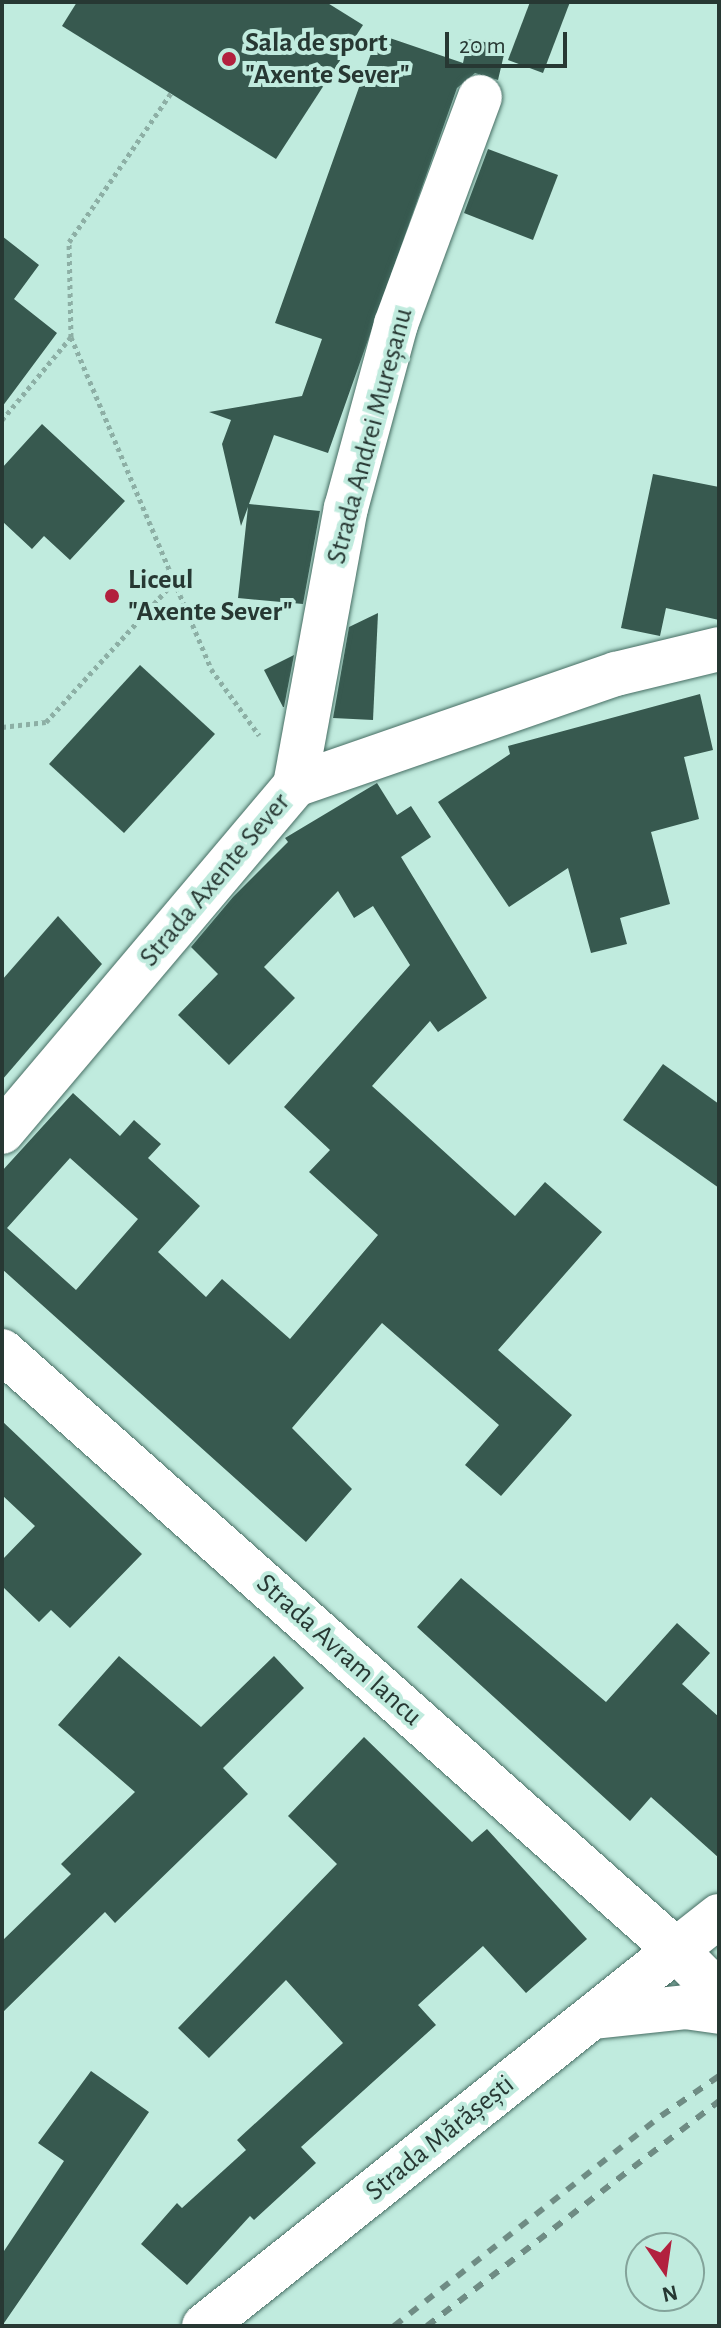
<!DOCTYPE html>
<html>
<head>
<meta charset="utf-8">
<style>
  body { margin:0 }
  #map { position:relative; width:721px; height:2328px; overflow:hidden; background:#c0ebde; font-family:"Alegreya Sans",sans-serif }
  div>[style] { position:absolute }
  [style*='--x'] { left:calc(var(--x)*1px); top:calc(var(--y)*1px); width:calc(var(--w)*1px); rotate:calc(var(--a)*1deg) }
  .building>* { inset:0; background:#37594f }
  .path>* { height:5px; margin-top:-2.5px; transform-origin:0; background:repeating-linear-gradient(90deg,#8dafa5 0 4px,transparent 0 8px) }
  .roads { filter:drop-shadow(0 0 2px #466d63) drop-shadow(0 0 2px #466d63) }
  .minor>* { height:44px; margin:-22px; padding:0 22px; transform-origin:22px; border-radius:22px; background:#fff }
  .secondary>* { height:44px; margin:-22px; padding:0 22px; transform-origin:22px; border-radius:22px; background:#fff }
  .primary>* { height:44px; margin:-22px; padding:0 22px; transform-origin:22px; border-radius:22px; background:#fff }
  .rail>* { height:6px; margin-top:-3px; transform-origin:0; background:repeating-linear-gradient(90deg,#6f8c84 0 10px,transparent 0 20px) }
  .dots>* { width:22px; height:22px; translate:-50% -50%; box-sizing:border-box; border:4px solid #c0ebde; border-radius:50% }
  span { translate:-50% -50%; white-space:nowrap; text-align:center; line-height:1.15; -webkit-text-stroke:8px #c0ebde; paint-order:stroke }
  .poi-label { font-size:28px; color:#273833; font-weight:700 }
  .left { translate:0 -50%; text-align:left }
  .street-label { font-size:28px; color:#273833 }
  .frame { position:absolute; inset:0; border:4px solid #273833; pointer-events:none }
  .north { position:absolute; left:625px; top:2232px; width:80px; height:80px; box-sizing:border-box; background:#c0ebde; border:2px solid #83a39a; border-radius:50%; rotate:167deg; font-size:22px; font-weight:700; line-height:32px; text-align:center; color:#273833 }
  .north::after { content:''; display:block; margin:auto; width:28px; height:36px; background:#b2203e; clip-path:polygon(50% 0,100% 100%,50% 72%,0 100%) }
  .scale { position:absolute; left:445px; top:32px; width:122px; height:36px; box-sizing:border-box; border:4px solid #273833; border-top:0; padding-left:10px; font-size:24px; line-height:28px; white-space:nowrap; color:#273833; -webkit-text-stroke:6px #c0ebde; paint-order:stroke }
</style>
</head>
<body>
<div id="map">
  <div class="building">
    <div style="clip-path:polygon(77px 2px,326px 2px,363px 25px,276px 159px,62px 26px)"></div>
    <div style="clip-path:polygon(530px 2px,570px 2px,543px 73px,508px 60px)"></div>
    <div style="clip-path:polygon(378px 34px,463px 63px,468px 39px,506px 46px,498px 80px,475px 73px,457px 88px,328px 453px,274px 435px,249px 504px,320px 511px,303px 604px,238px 598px,248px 507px,241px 526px,222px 444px,231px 420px,209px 412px,302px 396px,322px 339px,275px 323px)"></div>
    <div style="clip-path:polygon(488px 149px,558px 175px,533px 240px,464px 213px)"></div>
    <div style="clip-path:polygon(2px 236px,39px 265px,14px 299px,57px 333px,2px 407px)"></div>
    <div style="clip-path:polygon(42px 424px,125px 501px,70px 560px,44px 536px,32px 549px,2px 521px,2px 468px)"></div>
    <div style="clip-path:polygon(653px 474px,719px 487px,719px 620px,666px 608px,660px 636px,621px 628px)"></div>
    <div style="clip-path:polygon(378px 613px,373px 720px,333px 718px,349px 627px)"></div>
    <div style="clip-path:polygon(294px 655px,284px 707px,283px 707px,264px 670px)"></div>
    <div style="clip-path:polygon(140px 665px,215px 734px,124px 833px,49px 764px)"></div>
    <div style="clip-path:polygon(700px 694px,713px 750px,684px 757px,699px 819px,651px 832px,670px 904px,620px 918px,627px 944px,591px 953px,568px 868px,509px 907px,438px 802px,510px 754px,508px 746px)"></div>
    <div style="clip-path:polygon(evenodd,377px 783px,397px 815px,411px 806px,431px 837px,401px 857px,487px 998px,438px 1032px,430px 1021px,372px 1086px,515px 1216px,545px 1182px,602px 1232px,498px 1350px,572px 1415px,501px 1496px,465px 1465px,499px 1425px,382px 1323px,292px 1428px,352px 1489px,306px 1542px,2px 1269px,2px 1171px,73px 1093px,120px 1136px,134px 1120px,161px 1144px,148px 1158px,200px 1206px,158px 1252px,206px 1297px,222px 1279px,290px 1339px,378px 1235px,309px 1172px,330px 1150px,284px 1107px,410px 965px,373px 906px,354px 918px,338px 891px,264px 967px,295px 998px,229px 1065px,178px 1015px,218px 974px,191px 947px,233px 897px,288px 842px,285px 838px,377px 783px,70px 1158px,138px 1219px,76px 1290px,7px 1228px,70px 1158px)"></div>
    <div style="clip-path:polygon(58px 916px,102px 964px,2px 1080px,2px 980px)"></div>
    <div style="clip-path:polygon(663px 1064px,719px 1104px,719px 1188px,623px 1120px)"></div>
    <div style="clip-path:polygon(2px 1421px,142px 1554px,70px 1628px,51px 1610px,39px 1622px,2px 1586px,2px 1560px,35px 1526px,2px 1495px)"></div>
    <div style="clip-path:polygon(461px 1578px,606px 1702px,677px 1623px,710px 1653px,682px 1684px,719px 1717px,719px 1858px,651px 1797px,630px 1821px,417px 1627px)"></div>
    <div style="clip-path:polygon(119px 1656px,201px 1727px,274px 1656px,304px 1688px,223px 1768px,248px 1794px,115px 1923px,105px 1912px,2px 2013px,2px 1941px,71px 1874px,61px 1864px,135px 1792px,58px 1725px)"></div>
    <div style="clip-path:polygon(364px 1737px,472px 1842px,487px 1829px,587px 1939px,526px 1993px,483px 1946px,418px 2005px,436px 2025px,301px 2147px,316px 2163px,254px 2220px,250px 2216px,187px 2285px,141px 2244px,177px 2203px,182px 2208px,246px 2150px,237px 2140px,343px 2043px,286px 1980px,209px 2058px,178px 2028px,337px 1864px,288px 1816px)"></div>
    <div style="clip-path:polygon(91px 2071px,149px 2112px,2px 2326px,2px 2254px,64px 2161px,38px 2143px)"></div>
  </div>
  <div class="path">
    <div style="--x:71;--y:337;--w:360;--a:67.1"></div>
    <div style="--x:211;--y:669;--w:82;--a:54"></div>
    <div style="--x:2;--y:420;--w:108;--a:-50.3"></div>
    <div style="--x:71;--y:337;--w:95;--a:-91.2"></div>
    <div style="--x:69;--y:242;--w:181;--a:-55.6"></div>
    <div style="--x:2;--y:727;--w:44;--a:-6.5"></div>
    <div style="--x:46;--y:722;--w:190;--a:-47.6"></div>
  </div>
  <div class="roads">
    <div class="minor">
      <div style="--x:295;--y:785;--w:282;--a:-79.6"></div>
      <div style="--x:346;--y:508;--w:191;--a:-74.8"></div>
      <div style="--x:396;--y:324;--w:242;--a:-69.7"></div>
      <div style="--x:2;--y:1132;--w:454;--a:-49.8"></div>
      <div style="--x:295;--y:785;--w:340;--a:-19.1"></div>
      <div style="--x:616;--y:674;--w:106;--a:-13.6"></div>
      <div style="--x:204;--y:2326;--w:603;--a:-38.54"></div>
    </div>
    <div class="secondary">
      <div style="--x:2;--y:1351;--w:902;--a:41.63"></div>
    </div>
    <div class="primary">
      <div style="--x:719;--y:1916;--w:55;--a:141.7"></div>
      <div style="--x:676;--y:1950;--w:61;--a:45"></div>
      <div style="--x:592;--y:2017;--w:94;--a:-6.1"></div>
      <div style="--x:685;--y:2007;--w:34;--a:8"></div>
    </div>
  </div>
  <div class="rail">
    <div style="--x:394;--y:2326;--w:340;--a:-38.2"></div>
    <div style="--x:661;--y:2116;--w:70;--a:-34.6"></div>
    <div style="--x:427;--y:2326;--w:369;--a:-37.6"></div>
  </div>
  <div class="dots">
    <div style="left:229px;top:59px;background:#b2203e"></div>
    <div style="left:112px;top:596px;background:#b2203e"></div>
  </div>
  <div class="poi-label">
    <span class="left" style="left:245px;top:59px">Sala de sport<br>"Axente Sever"</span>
    <span class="left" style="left:128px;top:596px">Liceul<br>"Axente Sever"</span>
  </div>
  <div class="street-label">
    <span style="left:370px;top:436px;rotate:-75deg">Strada Andrei Mureșanu</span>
    <span style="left:215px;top:880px;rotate:-50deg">Strada Axente Sever</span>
    <span style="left:339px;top:1650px;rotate:42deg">Strada Avram Iancu</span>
    <span style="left:440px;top:2138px;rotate:-39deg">Strada Mărășești</span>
  </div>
  <div class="frame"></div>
  <div class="north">N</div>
  <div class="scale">20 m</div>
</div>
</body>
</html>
